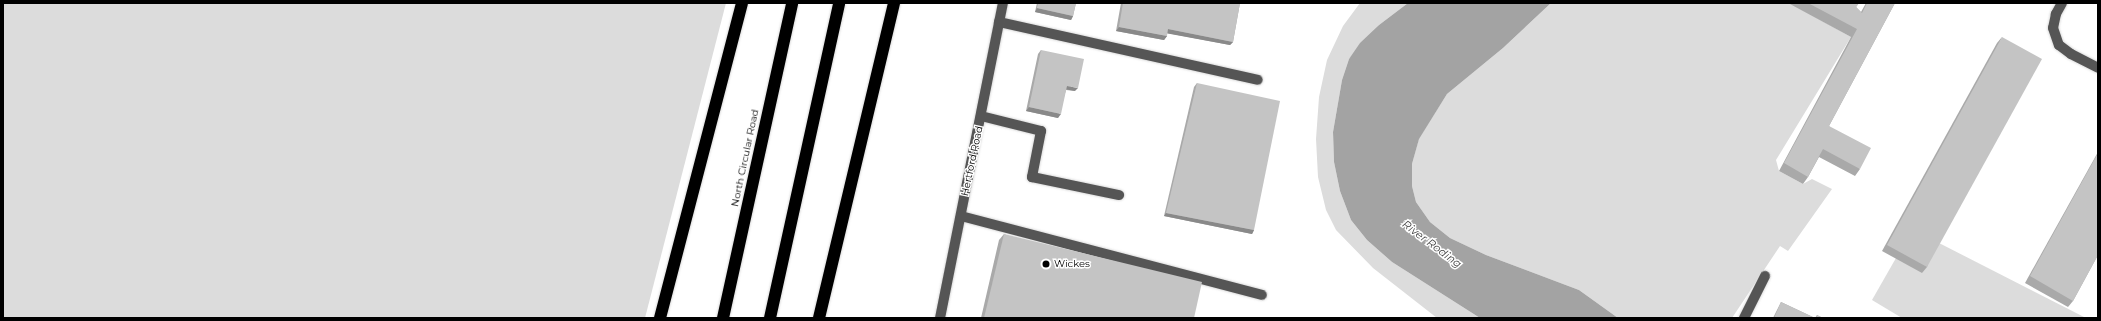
<!DOCTYPE html>
<html>
<head>
<meta charset="utf-8">
<style>
  body { margin:0 }
  #map { position:relative; width:2101px; height:321px; overflow:hidden; background:#fff; font-family:Montserrat,sans-serif }
  div>[style] { position:absolute }
  [style*='--x'] { left:calc(var(--x)*1px); top:calc(var(--y)*1px); width:calc(var(--w)*1px); rotate:calc(var(--a)*1deg) }
  .green>* { inset:0; background:#dcdcdc }
  .water>* { inset:0; background:#a3a3a3 }
  .roads { filter:drop-shadow(0 0 1px #dbdbdb) drop-shadow(0 0 1px #dbdbdb) }
  .minor>* { height:10px; margin:-5px; padding:0 5px; transform-origin:5px; border-radius:5px; background:#555 }
  .highway>* { height:12px; margin:-6px; padding:0 6px; transform-origin:6px; border-radius:6px; background:#000 }
  .wall>* { inset:0; background:#a9a9a9 }
  .shaded-wall>* { inset:0; background:#898989 }
  .building>* { inset:0; background:#c4c4c4 }
  .dots>* { width:11px; height:11px; translate:-50% -50%; box-sizing:border-box; border:2px solid #fff; border-radius:50% }
  span { translate:-50% -50%; white-space:nowrap; text-align:center; line-height:1.15; -webkit-text-stroke:3px #fff; paint-order:stroke }
  .street-label { font-size:10px; color:#000 }
  .poi-label { font-size:10px; color:#000 }
  .left { translate:0 -50%; text-align:left }
  .water-label { font-size:11px; color:#444; font-style:italic }
  .frame { position:absolute; inset:0; border:4px solid #000; pointer-events:none }
</style>
</head>
<body>
<div id="map">
  <div class="green">
    <div style="clip-path:polygon(3px 3px,726px 3px,645px 318px,3px 318px)"></div>
    <div style="clip-path:polygon(1360px 3px,1408px 3px,1379px 25px,1349px 59px,1342px 80px,1333px 132px,1334px 162px,1340px 191px,1351px 220px,1367px 240px,1392px 262px,1480px 318px,1437px 318px,1373px 268px,1336px 230px,1326px 210px,1318px 177px,1316px 139px,1319px 97px,1327px 60px,1343px 26px)"></div>
    <div style="clip-path:polygon(1551px 3px,1790px 3px,1851px 37px,1776px 160px,1779px 171px,1803px 184px,1812px 179px,1832px 189px,1788px 251px,1780px 246px,1732px 318px,1618px 318px,1579px 290px,1486px 255px,1450px 238px,1430px 222px,1416px 202px,1412px 186px,1412px 164px,1419px 138px,1447px 94px,1503px 48px)"></div>
    <div style="clip-path:polygon(1939px 243px,2086px 318px,1902px 318px,1872px 300px,1896px 258px)"></div>
  </div>
  <div class="water">
    <div style="clip-path:polygon(1408px 3px,1551px 3px,1503px 48px,1447px 94px,1419px 139px,1412px 164px,1412px 186px,1416px 202px,1430px 222px,1450px 238px,1486px 255px,1579px 290px,1618px 318px,1480px 318px,1392px 262px,1367px 240px,1351px 220px,1340px 191px,1334px 162px,1333px 132px,1342px 80px,1349px 59px,1360px 43px,1379px 25px)"></div>
  </div>
  <div class="roads">
    <div class="minor">
      <div style="--x:2062;--y:3;--w:13;--a:119"></div>
      <div style="--x:2056;--y:14;--w:14;--a:102"></div>
      <div style="--x:2053;--y:28;--w:18;--a:71"></div>
      <div style="--x:2059;--y:45;--w:15;--a:37"></div>
      <div style="--x:2071;--y:54;--w:30;--a:27"></div>
      <div style="--x:999;--y:22;--w:265;--a:12.6"></div>
      <div style="--x:981;--y:116;--w:62;--a:14"></div>
      <div style="--x:1041;--y:131;--w:47;--a:101.1"></div>
      <div style="--x:1032;--y:177;--w:89;--a:11.7"></div>
      <div style="--x:961;--y:216;--w:311;--a:14.7"></div>
      <div style="--x:940;--y:318;--w:321;--a:-78.7"></div>
      <div style="--x:1744;--y:318;--w:47;--a:-63.4"></div>
    </div>
    <div class="highway">
      <div style="--x:660;--y:318;--w:325;--a:-75.4"></div>
      <div style="--x:723;--y:318;--w:322;--a:-77.6"></div>
      <div style="--x:770;--y:318;--w:322;--a:-77.6"></div>
      <div style="--x:819;--y:318;--w:324;--a:-76.6"></div>
    </div>
  </div>
  <div class="wall">
    <div style="clip-path:polygon(1037px 3px,1076px 3px,1073px 16px,1071px 20px,1035px 12px)"></div>
    <div style="clip-path:polygon(1121px 3px,1240px 3px,1233px 42px,1230px 45px,1167px 33px,1167px 36px,1164px 40px,1116px 31px)"></div>
    <div style="clip-path:polygon(1790px 3px,1859px 3px,1856px 7px,1861px 12px,1866px 3px,1895px 3px,1829px 126px,1860px 169px,1855px 176px,1819px 157px,1808px 177px,1803px 184px,1779px 171px,1851px 37px,1790px 4px)"></div>
    <div style="clip-path:polygon(2002px 37px,1927px 267px,1922px 273px,1882px 251px,1997px 43px)"></div>
    <div style="clip-path:polygon(1041px 50px,1075px 91px,1066px 90px,1058px 118px,1026px 111px,1038px 54px)"></div>
    <div style="clip-path:polygon(1197px 83px,1254px 230px,1252px 234px,1164px 216px,1194px 87px)"></div>
    <div style="clip-path:polygon(2098px 152px,2098px 255px,2073px 301px,2068px 307px,2025px 283px)"></div>
    <div style="clip-path:polygon(1004px 234px,1194px 318px,981px 318px,999px 240px)"></div>
    <div style="clip-path:polygon(1781px 302px,1815px 318px,1817px 315px,1823px 318px,1773px 318px)"></div>
  </div>
  <div class="shaded-wall">
    <div style="clip-path:polygon(1037px 8px,1073px 16px,1071px 20px,1035px 12px)"></div>
    <div style="clip-path:polygon(1119px 27px,1167px 36px,1164px 40px,1116px 31px)"></div>
    <div style="clip-path:polygon(1168px 29px,1233px 42px,1230px 45px,1165px 33px)"></div>
    <div style="clip-path:polygon(1067px 86px,1078px 88px,1075px 91px,1064px 89px)"></div>
    <div style="clip-path:polygon(1029px 107px,1061px 114px,1058px 118px,1026px 111px)"></div>
    <div style="clip-path:polygon(1166px 213px,1254px 230px,1252px 234px,1164px 216px)"></div>
  </div>
  <div class="building">
    <div style="clip-path:polygon(1038px 3px,1076px 3px,1073px 16px,1037px 8px)"></div>
    <div style="clip-path:polygon(1123px 3px,1240px 3px,1233px 42px,1168px 29px,1167px 36px,1119px 27px)"></div>
    <div style="clip-path:polygon(1808px 3px,1859px 3px,1856px 7px,1862px 13px,1867px 3px,1895px 3px,1829px 126px,1871px 148px,1860px 169px,1823px 149px,1808px 177px,1784px 163px,1857px 29px)"></div>
    <div style="clip-path:polygon(2002px 37px,2042px 59px,1927px 267px,1887px 245px)"></div>
    <div style="clip-path:polygon(1041px 50px,1084px 59px,1078px 88px,1067px 86px,1061px 114px,1029px 107px)"></div>
    <div style="clip-path:polygon(1197px 83px,1280px 101px,1254px 230px,1166px 213px)"></div>
    <div style="clip-path:polygon(2098px 153px,2098px 255px,2073px 301px,2030px 276px)"></div>
    <div style="clip-path:polygon(1004px 234px,1202px 282px,1194px 318px,984px 318px)"></div>
    <div style="clip-path:polygon(1781px 302px,1815px 318px,1774px 318px)"></div>
    <div style="clip-path:polygon(1817px 315px,1823px 318px,1816px 318px)"></div>
  </div>
  <div class="dots">
    <div style="left:1046px;top:264px;background:#000"></div>
  </div>
  <div class="street-label">
    <span style="left:745px;top:158px;rotate:-78deg">North Circular Road</span>
    <span style="left:972px;top:161px;rotate:-78deg">Hertford Road</span>
  </div>
  <div class="poi-label">
    <span class="left" style="left:1054px;top:264px">Wickes</span>
  </div>
  <div class="water-label">
    <span style="left:1432px;top:244px;rotate:37deg">River Roding</span>
  </div>
  <div class="frame"></div>
</div>
</body>
</html>
